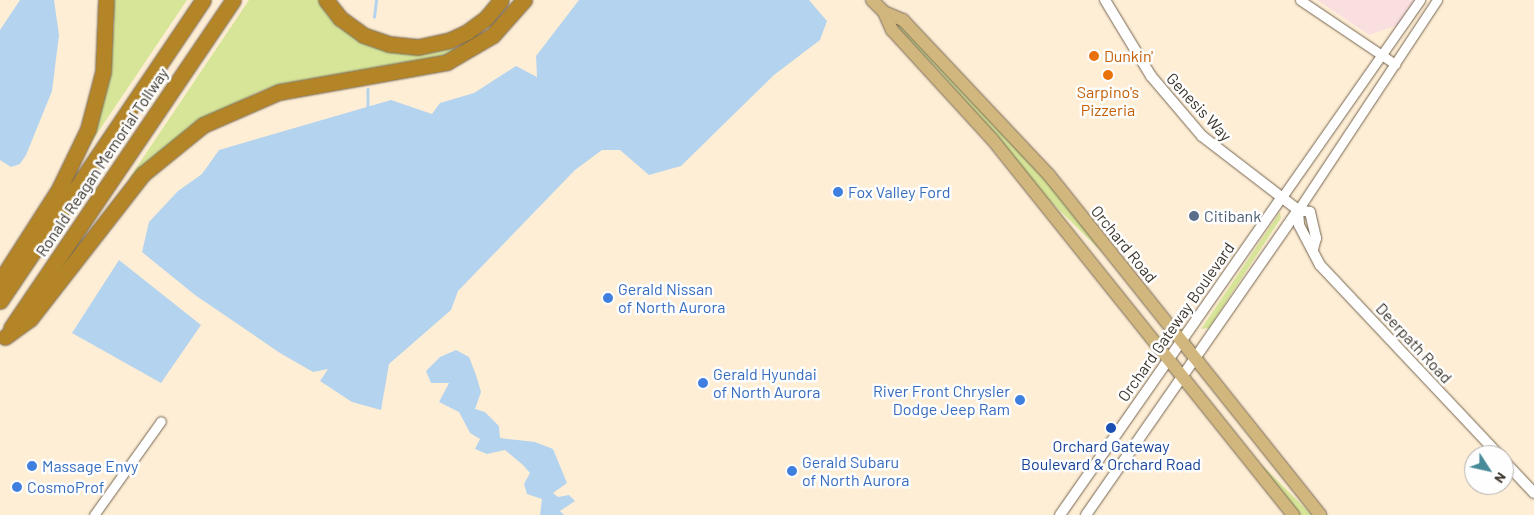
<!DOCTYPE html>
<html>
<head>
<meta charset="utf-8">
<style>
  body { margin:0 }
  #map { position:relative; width:1534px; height:515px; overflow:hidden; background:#ffeed6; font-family:Barlow,sans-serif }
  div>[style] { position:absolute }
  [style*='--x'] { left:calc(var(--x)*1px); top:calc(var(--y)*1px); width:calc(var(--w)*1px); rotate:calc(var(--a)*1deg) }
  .industrial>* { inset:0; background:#fadfe0 }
  .green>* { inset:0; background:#d7e599 }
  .water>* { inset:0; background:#b4d3ef }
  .stream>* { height:2.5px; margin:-1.25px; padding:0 1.25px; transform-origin:1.25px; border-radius:1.25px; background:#b4d3ef }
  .roads { filter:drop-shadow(0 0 1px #746550) drop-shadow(0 0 1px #746550) }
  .minor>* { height:9px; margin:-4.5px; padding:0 4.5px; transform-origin:4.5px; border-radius:4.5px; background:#fff }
  .tertiary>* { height:10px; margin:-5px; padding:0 5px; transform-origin:5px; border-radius:5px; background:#fff }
  .primary>* { height:12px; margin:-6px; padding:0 6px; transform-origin:6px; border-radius:6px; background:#d1b67d }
  .motorway>* { height:15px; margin:-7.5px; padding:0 7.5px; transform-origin:7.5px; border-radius:7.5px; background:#b38527 }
  .dots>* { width:14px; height:14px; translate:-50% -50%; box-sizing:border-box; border:2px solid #fefefe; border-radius:50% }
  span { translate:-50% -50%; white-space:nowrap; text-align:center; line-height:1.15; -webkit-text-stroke:5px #fefefe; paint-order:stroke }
  .food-label { font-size:16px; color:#c56008 }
  .left { translate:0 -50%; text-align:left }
  .street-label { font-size:16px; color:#3c352c }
  .shop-label { font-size:16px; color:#366cbe }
  .right { translate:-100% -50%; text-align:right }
  .service-label { font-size:16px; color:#4e5e75 }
  .transit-label { font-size:16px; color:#164399 }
  .north { position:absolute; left:1464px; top:445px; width:50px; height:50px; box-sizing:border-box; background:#fefefe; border:1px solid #b0aeaa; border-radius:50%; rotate:125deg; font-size:14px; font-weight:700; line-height:20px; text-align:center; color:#3c352c }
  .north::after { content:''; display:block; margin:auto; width:18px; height:22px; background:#478a9a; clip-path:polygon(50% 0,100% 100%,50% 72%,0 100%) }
</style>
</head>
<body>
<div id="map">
  <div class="industrial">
    <div style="clip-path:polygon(1317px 0,1416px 0,1401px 24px,1369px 35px)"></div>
  </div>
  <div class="green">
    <div style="clip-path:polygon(113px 0,187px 0,86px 150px,109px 81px,114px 26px)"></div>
    <div style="clip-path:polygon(249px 0,319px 0,389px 52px,426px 54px,453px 48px,454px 51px,445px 55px,282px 84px,258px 92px,190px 126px,128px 180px)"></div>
    <div style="clip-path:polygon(895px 20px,1046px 179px,1104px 254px,1046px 197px,941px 73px,892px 23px)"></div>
    <div style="clip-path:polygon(1280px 212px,1281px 218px,1209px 328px,1201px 329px)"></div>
    <div style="clip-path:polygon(1264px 467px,1312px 515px,1300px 515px,1262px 468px)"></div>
  </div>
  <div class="water">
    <div style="clip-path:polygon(20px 0,54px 0,59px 35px,52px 91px,26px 155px,20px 164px,11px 167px,0 160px,0 30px)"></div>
    <div style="clip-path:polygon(579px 0,809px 0,827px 21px,820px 40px,774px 75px,681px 166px,649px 175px,620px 150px,602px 150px,575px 170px,458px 291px,451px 310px,389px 364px,381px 410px,352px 402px,320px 381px,328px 369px,313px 372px,280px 353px,195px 295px,142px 252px,149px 222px,178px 191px,202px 174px,219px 150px,391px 100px,432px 114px,440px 103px,474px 93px,516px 66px,537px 77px,536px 56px)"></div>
    <div style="clip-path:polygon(119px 260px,201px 325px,161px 383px,72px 333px)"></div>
    <div style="clip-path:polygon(456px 350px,469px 357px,476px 375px,481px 392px,475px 409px,485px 412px,499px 426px,500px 438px,535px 442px,553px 449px,567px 483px,553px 493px,558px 497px,569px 495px,575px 501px,560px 511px,564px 515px,540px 515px,542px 499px,527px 494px,524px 484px,530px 473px,523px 465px,505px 450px,487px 454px,475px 449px,480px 439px,470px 433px,459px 412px,439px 402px,449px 383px,431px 383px,426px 371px,440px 357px)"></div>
  </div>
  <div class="stream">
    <div style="--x:374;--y:17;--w:17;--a:-83"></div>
    <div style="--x:368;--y:89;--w:18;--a:90"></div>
  </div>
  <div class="roads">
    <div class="minor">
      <div style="--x:1300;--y:0;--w:115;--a:34"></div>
      <div style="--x:1282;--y:197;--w:241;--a:-55"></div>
      <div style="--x:1298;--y:210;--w:252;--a:-56.5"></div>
      <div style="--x:94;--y:515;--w:115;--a:-54.5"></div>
    </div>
    <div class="tertiary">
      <div style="--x:1105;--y:0;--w:89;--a:58.8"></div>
      <div style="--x:1151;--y:76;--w:79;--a:49.6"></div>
      <div style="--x:1202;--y:136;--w:121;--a:37.6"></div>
      <div style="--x:1298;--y:210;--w:12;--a:9"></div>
      <div style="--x:1310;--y:212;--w:27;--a:77"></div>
      <div style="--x:1316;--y:238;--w:11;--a:105"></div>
      <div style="--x:1298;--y:210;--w:15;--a:86"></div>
      <div style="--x:1299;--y:225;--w:45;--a:62.3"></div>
      <div style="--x:1320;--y:265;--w:261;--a:46.7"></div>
      <div style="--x:1504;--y:461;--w:44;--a:46.8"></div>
      <div style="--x:1060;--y:515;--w:388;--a:-55.1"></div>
      <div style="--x:1086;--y:515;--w:371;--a:-55.2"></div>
    </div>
    <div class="primary">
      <div style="--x:872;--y:0;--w:17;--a:45"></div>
      <div style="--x:884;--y:12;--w:21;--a:23"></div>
      <div style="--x:903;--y:20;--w:213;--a:46.7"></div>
      <div style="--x:1049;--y:175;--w:435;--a:51.4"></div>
      <div style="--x:884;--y:12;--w:20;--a:66"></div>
      <div style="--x:892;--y:30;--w:148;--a:47.5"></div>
      <div style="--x:992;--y:139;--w:482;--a:51.3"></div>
    </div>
    <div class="motorway">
      <div style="--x:326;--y:0;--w:23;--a:52"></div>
      <div style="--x:340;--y:18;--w:29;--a:36"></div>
      <div style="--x:363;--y:35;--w:28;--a:19"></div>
      <div style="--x:389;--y:44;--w:29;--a:6"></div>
      <div style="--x:418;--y:47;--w:33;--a:-12"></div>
      <div style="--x:450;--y:40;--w:19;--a:-25"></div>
      <div style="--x:467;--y:32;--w:24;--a:-36"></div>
      <div style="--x:486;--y:18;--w:23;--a:-50"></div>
      <div style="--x:0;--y:281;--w:109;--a:-57.3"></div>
      <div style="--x:59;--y:189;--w:67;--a:-64.2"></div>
      <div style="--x:88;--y:129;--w:59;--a:-75.3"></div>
      <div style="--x:103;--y:72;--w:72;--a:-87.6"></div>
      <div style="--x:0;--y:301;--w:363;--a:-56"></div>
      <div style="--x:11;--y:328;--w:396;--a:-55.9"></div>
      <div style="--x:5;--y:337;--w:31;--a:-36"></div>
      <div style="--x:30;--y:319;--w:184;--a:-52.1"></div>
      <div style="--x:143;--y:174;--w:77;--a:-39.2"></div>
      <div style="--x:203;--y:125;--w:83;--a:-23.5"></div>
      <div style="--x:279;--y:92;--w:171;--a:-10.1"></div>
      <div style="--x:447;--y:62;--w:53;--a:-30.4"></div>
      <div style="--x:493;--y:35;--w:47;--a:-48.5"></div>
    </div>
  </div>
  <div class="dots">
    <div style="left:1094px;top:56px;background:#e8710a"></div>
    <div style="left:1108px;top:75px;background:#e8710a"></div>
    <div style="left:838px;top:192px;background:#3f7fe0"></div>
    <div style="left:1194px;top:216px;background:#5c6f8a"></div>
    <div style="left:608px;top:298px;background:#3f7fe0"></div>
    <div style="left:703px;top:383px;background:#3f7fe0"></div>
    <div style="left:1020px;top:400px;background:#3f7fe0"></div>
    <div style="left:1111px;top:428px;background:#1a4fb4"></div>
    <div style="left:32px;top:466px;background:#3f7fe0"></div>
    <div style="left:792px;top:471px;background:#3f7fe0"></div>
    <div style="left:17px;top:487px;background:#3f7fe0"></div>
  </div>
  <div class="food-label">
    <span class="left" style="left:1104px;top:56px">Dunkin'</span>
    <span style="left:1108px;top:101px">Sarpino's<br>Pizzeria</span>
  </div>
  <div class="street-label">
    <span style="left:1199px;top:107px;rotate:47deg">Genesis Way</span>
    <span style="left:102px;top:162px;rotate:-56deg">Ronald Reagan Memorial Tollway</span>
    <span style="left:1124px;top:244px;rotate:51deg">Orchard Road</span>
    <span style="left:1176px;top:322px;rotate:-55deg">Orchard Gateway Boulevard</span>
    <span style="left:1414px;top:343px;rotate:47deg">Deerpath Road</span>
  </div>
  <div class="shop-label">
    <span class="left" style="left:848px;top:192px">Fox Valley Ford</span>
    <span class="left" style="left:618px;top:298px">Gerald Nissan<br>of North Aurora</span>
    <span class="left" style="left:713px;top:383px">Gerald Hyundai<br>of North Aurora</span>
    <span class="right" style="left:1010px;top:400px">River Front Chrysler<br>Dodge Jeep Ram</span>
    <span class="left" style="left:802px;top:471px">Gerald Subaru<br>of North Aurora</span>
    <span class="left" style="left:42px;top:466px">Massage Envy</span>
    <span class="left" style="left:27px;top:487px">CosmoProf</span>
  </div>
  <div class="service-label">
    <span class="left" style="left:1204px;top:216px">Citibank</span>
  </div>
  <div class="transit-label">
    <span style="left:1111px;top:455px">Orchard Gateway<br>Boulevard &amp; Orchard Road</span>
  </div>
  <div class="north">N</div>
</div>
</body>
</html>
